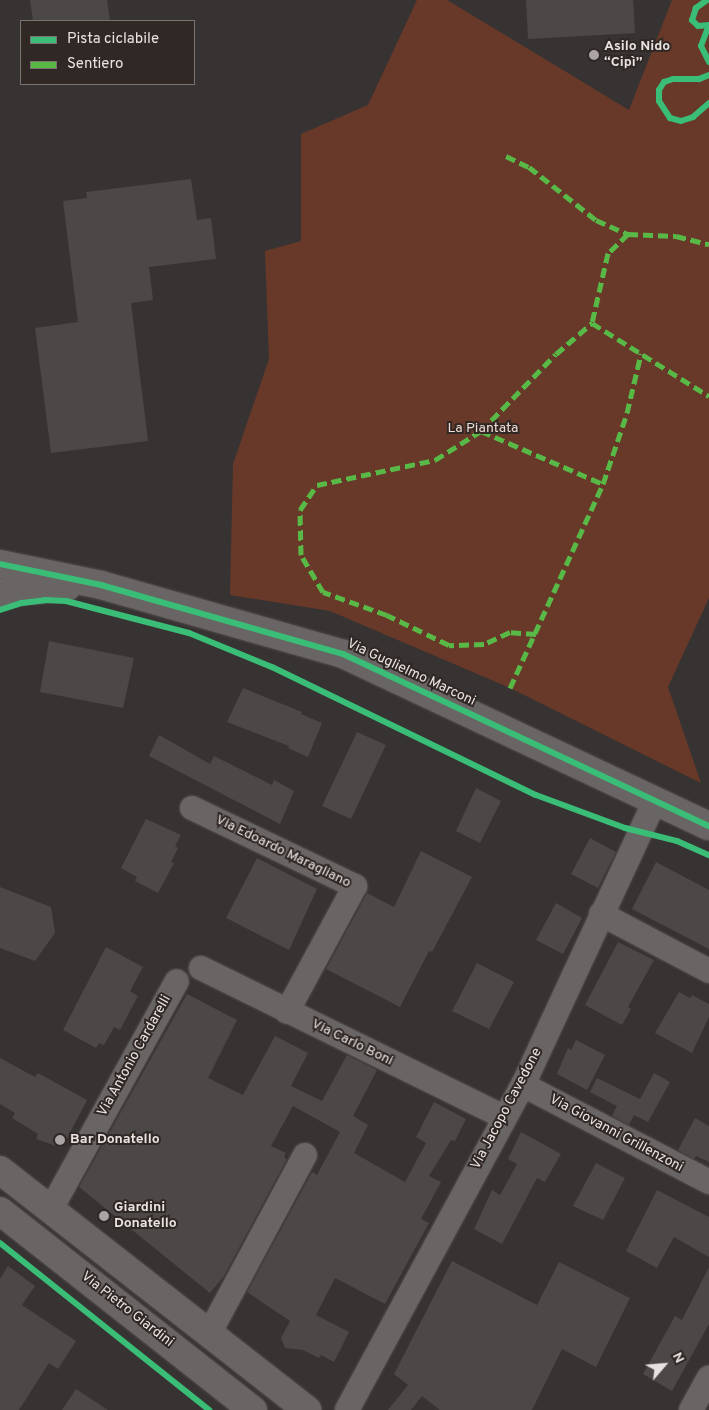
<!DOCTYPE html>
<html>
<head>
<meta charset="utf-8">
<style>
  body { margin:0 }
  #map { position:relative; width:709px; height:1410px; overflow:hidden; background:#373332; font-family:Overpass,sans-serif }
  div>[style] { position:absolute }
  [style*='--x'] { left:calc(var(--x)*1px); top:calc(var(--y)*1px); width:calc(var(--w)*1px); rotate:calc(var(--a)*1deg) }
  .green>* { inset:0; background:#683929 }
  .building>* { inset:0; background:#4b4847 }
  .roads { filter:drop-shadow(0 0 1px #53504e) drop-shadow(0 0 1px #53504e) }
  .minor>* { height:24px; margin:-12px; padding:0 12px; transform-origin:12px; border-radius:12px; background:#696564 }
  .tertiary>* { height:28px; margin:-14px; padding:0 14px; transform-origin:14px; border-radius:14px; background:#696564 }
  .quiet>* { height:5px; margin-top:-2.5px; transform-origin:0; background:repeating-linear-gradient(90deg,#58b947 0 10px,transparent 0 15px) }
  .cycleway>* { height:6px; margin:-3px; padding:0 3px; transform-origin:3px; border-radius:3px; background:#3abd76 }
  .dots>* { width:14px; height:14px; translate:-50% -50%; box-sizing:border-box; border:2px solid #302825; border-radius:50% }
  span { translate:-50% -50%; white-space:nowrap; text-align:center; line-height:1.15; -webkit-text-stroke:4px #302825; paint-order:stroke }
  .poi-label { font-size:14px; color:#e8e3e1; font-weight:700 }
  .left { translate:0 -50%; text-align:left }
  .park-label { font-size:14px; color:#f1dad2 }
  .street-label { font-size:14px; color:#e8e3e1 }
  .legend { position:absolute; left:20px; top:20px; width:175px; height:65px; box-sizing:border-box; background:#302825; border:1px solid #7a7370; margin:0; padding:6px 9px; list-style:none; font-size:15px; color:#e8e3e1 }
  .legend li { display:flex; align-items:center; gap:10px; height:25px }
  .legend b { width:25px; border:1px solid #7a7370 }
  .north { position:absolute; left:639px; top:1340px; width:50px; height:50px; -webkit-text-stroke:4px #302825; paint-order:stroke; rotate:63deg; font-size:14px; font-weight:700; line-height:20px; text-align:center; color:#e8e3e1 }
  .north::after { content:''; display:block; margin:auto; width:18px; height:22px; background:#e8e3e1; clip-path:polygon(50% 0,100% 100%,50% 72%,0 100%) }
</style>
</head>
<body>
<div id="map">
  <div class="green">
    <div style="clip-path:polygon(417px 0,447px 0,629px 110px,672px 0,709px 0,709px 598px,668px 687px,701px 783px,510px 688px,330px 611px,230px 595px,233px 464px,269px 359px,265px 251px,301px 241px,301px 134px,368px 105px)"></div>
  </div>
  <div class="building">
    <div style="clip-path:polygon(30px 0,107px 0,110px 21px,33px 21px)"></div>
    <div style="clip-path:polygon(526px 0,633px 0,635px 33px,528px 39px)"></div>
    <div style="clip-path:polygon(191px 179px,197px 220px,211px 218px,216px 259px,149px 267px,153px 300px,131px 303px,148px 441px,51px 453px,35px 328px,78px 322px,63px 201px,87px 198px,86px 192px)"></div>
    <div style="clip-path:polygon(49px 641px,134px 658px,123px 708px,40px 692px)"></div>
    <div style="clip-path:polygon(243px 688px,302px 712px,301px 714px,322px 723px,308px 757px,288px 748px,289px 746px,227px 722px)"></div>
    <div style="clip-path:polygon(357px 732px,386px 745px,351px 819px,322px 806px)"></div>
    <div style="clip-path:polygon(159px 735px,210px 764px,214px 756px,272px 785px,274px 780px,294px 791px,280px 824px,149px 756px)"></div>
    <div style="clip-path:polygon(476px 788px,501px 801px,480px 843px,456px 831px)"></div>
    <div style="clip-path:polygon(146px 819px,181px 835px,175px 846px,178px 848px,171px 862px,174px 863px,158px 893px,135px 881px,137px 877px,121px 868px)"></div>
    <div style="clip-path:polygon(590px 838px,616px 852px,598px 888px,571px 874px)"></div>
    <div style="clip-path:polygon(421px 851px,472px 877px,432px 952px,429px 951px,400px 1007px,326px 969px,367px 893px,394px 907px)"></div>
    <div style="clip-path:polygon(257px 858px,317px 889px,289px 950px,226px 918px)"></div>
    <div style="clip-path:polygon(656px 862px,709px 890px,709px 949px,632px 909px)"></div>
    <div style="clip-path:polygon(0 887px,51px 907px,55px 933px,35px 961px,0 948px)"></div>
    <div style="clip-path:polygon(556px 903px,582px 918px,563px 954px,536px 940px)"></div>
    <div style="clip-path:polygon(618px 942px,654px 960px,628px 1007px,631px 1009px,622px 1025px,585px 1005px)"></div>
    <div style="clip-path:polygon(106px 947px,143px 967px,130px 991px,138px 996px,120px 1030px,114px 1027px,104px 1045px,99px 1043px,96px 1048px,63px 1030px)"></div>
    <div style="clip-path:polygon(477px 963px,514px 982px,489px 1029px,452px 1011px)"></div>
    <div style="clip-path:polygon(679px 992px,690px 998px,692px 995px,709px 1004px,709px 1017px,692px 1053px,655px 1033px)"></div>
    <div style="clip-path:polygon(187px 994px,237px 1020px,208px 1078px,243px 1095px,275px 1036px,308px 1053px,291px 1086px,322px 1101px,347px 1055px,377px 1070px,353px 1116px,368px 1125px,354px 1153px,405px 1182px,426px 1143px,416px 1137px,434px 1102px,466px 1119px,455px 1141px,451px 1140px,429px 1176px,441px 1182px,421px 1219px,429px 1223px,385px 1304px,335px 1278px,316px 1315px,349px 1332px,334px 1362px,321px 1355px,319px 1358px,303px 1350px,285px 1348px,281px 1338px,290px 1321px,247px 1292px,312px 1172px,317px 1175px,340px 1132px,293px 1106px,271px 1146px,286px 1153px,284px 1157px,287px 1159px,224px 1276px,210px 1293px,79px 1187px)"></div>
    <div style="clip-path:polygon(576px 1040px,605px 1055px,587px 1090px,557px 1074px,568px 1048px,571px 1050px)"></div>
    <div style="clip-path:polygon(0 1058px,35px 1077px,38px 1073px,87px 1100px,62px 1148px,36px 1139px,38px 1134px,12px 1118px,15px 1113px,0 1104px)"></div>
    <div style="clip-path:polygon(654px 1073px,670px 1082px,648px 1122px,634px 1115px,629px 1125px,612px 1116px,617px 1106px,590px 1092px,597px 1078px,640px 1099px)"></div>
    <div style="clip-path:polygon(695px 1118px,709px 1126px,709px 1162px,696px 1156px,694px 1159px,678px 1150px)"></div>
    <div style="clip-path:polygon(521px 1132px,561px 1154px,545px 1182px,537px 1178px,502px 1244px,474px 1229px,492px 1190px,500px 1195px,517px 1164px,508px 1159px)"></div>
    <div style="clip-path:polygon(596px 1163px,625px 1178px,603px 1220px,573px 1206px)"></div>
    <div style="clip-path:polygon(657px 1190px,709px 1217px,709px 1257px,674px 1237px,657px 1268px,626px 1251px)"></div>
    <div style="clip-path:polygon(452px 1261px,537px 1305px,559px 1262px,630px 1298px,596px 1367px,562px 1349px,532px 1410px,440px 1410px,422px 1396px,411px 1410px,388px 1410px,408px 1385px,394px 1374px)"></div>
    <div style="clip-path:polygon(8px 1266px,35px 1286px,22px 1305px,76px 1341px,58px 1369px,49px 1363px,19px 1410px,0 1410px,0 1279px)"></div>
    <div style="clip-path:polygon(709px 1267px,709px 1324px,672px 1391px,643px 1374px,675px 1316px,682px 1320px)"></div>
    <div style="clip-path:polygon(76px 1389px,108px 1410px,62px 1410px)"></div>
  </div>
  <div class="roads">
    <div class="minor">
      <div style="--x:192;--y:808;--w:181;--a:25.6"></div>
      <div style="--x:355;--y:886;--w:143;--a:118.4"></div>
      <div style="--x:601;--y:914;--w:122;--a:27.8"></div>
      <div style="--x:201;--y:968;--w:338;--a:26.2"></div>
      <div style="--x:523;--y:1085;--w:210;--a:27.5"></div>
      <div style="--x:51;--y:1209;--w:260;--a:-61.1"></div>
      <div style="--x:209;--y:1334;--w:203;--a:-61.8"></div>
      <div style="--x:347;--y:1410;--w:370;--a:-61.6"></div>
      <div style="--x:523;--y:1085;--w:313;--a:-65.1"></div>
      <div style="--x:691;--y:1410;--w:37;--a:-61"></div>
    </div>
    <div class="tertiary">
      <div style="--x:0;--y:564;--w:103;--a:11.7"></div>
      <div style="--x:101;--y:585;--w:252;--a:15.9"></div>
      <div style="--x:343;--y:654;--w:404;--a:25.2"></div>
      <div style="--x:0;--y:595;--w:7;--a:-27"></div>
      <div style="--x:6;--y:592;--w:61;--a:-4.7"></div>
      <div style="--x:0;--y:1170;--w:390;--a:38"></div>
      <div style="--x:0;--y:1211;--w:322;--a:38.2"></div>
    </div>
  </div>
  <div class="quiet">
    <div style="--x:506;--y:156;--w:25;--a:26"></div>
    <div style="--x:529;--y:167;--w:85;--a:38.3"></div>
    <div style="--x:596;--y:220;--w:35;--a:24"></div>
    <div style="--x:628;--y:234;--w:48;--a:2.4"></div>
    <div style="--x:676;--y:236;--w:34;--a:14"></div>
    <div style="--x:628;--y:234;--w:28;--a:136"></div>
    <div style="--x:608;--y:253;--w:72;--a:102.9"></div>
    <div style="--x:592;--y:323;--w:138;--a:32"></div>
    <div style="--x:481;--y:431;--w:133;--a:23.5"></div>
    <div style="--x:536;--y:634;--w:26;--a:-176"></div>
    <div style="--x:510;--y:632;--w:29;--a:155"></div>
    <div style="--x:484;--y:644;--w:35;--a:178"></div>
    <div style="--x:449;--y:645;--w:69;--a:-154.2"></div>
    <div style="--x:387;--y:615;--w:68;--a:-160.2"></div>
    <div style="--x:323;--y:592;--w:43;--a:-120.7"></div>
    <div style="--x:301;--y:555;--w:45;--a:-91.3"></div>
    <div style="--x:300;--y:510;--w:30;--a:-56"></div>
    <div style="--x:317;--y:485;--w:121;--a:-12"></div>
    <div style="--x:435;--y:460;--w:54;--a:-32.2"></div>
    <div style="--x:481;--y:431;--w:107;--a:-45.8"></div>
    <div style="--x:556;--y:354;--w:48;--a:-40.7"></div>
    <div style="--x:510;--y:688;--w:224;--a:-65.5"></div>
    <div style="--x:603;--y:484;--w:75;--a:-71.3"></div>
    <div style="--x:627;--y:413;--w:61;--a:-76.7"></div>
  </div>
  <div class="cycleway">
    <div style="--x:707;--y:0;--w:14;--a:144"></div>
    <div style="--x:696;--y:8;--w:13;--a:108"></div>
    <div style="--x:692;--y:20;--w:8;--a:45"></div>
    <div style="--x:698;--y:26;--w:11;--a:-5"></div>
    <div style="--x:709;--y:25;--w:22;--a:111"></div>
    <div style="--x:701;--y:46;--w:18;--a:63"></div>
    <div style="--x:709;--y:75;--w:11;--a:158"></div>
    <div style="--x:699;--y:79;--w:26;--a:180"></div>
    <div style="--x:673;--y:79;--w:9;--a:162"></div>
    <div style="--x:664;--y:82;--w:9;--a:122"></div>
    <div style="--x:659;--y:90;--w:11;--a:90"></div>
    <div style="--x:659;--y:101;--w:20;--a:57"></div>
    <div style="--x:670;--y:118;--w:11;--a:15"></div>
    <div style="--x:681;--y:121;--w:13;--a:-18"></div>
    <div style="--x:693;--y:117;--w:21;--a:-41"></div>
    <div style="--x:0;--y:564;--w:103;--a:11.7"></div>
    <div style="--x:101;--y:585;--w:252;--a:15.9"></div>
    <div style="--x:343;--y:654;--w:404;--a:25.2"></div>
    <div style="--x:0;--y:610;--w:23;--a:-18"></div>
    <div style="--x:22;--y:603;--w:23;--a:-7"></div>
    <div style="--x:45;--y:600;--w:21;--a:3"></div>
    <div style="--x:66;--y:601;--w:127;--a:14.6"></div>
    <div style="--x:189;--y:633;--w:90;--a:22.3"></div>
    <div style="--x:272;--y:667;--w:293;--a:25.9"></div>
    <div style="--x:536;--y:795;--w:95;--a:20.3"></div>
    <div style="--x:625;--y:828;--w:54;--a:14"></div>
    <div style="--x:677;--y:841;--w:35;--a:24"></div>
    <div style="--x:0;--y:1243;--w:268;--a:38.6"></div>
  </div>
  <div class="dots">
    <div style="left:594px;top:55px;background:#aaa5a4"></div>
    <div style="left:60px;top:1140px;background:#aaa5a4"></div>
    <div style="left:104px;top:1216px;background:#aaa5a4"></div>
  </div>
  <div class="poi-label">
    <span class="left" style="left:604px;top:55px">Asilo Nido<br>“Cipì”</span>
    <span class="left" style="left:70px;top:1140px">Bar Donatello</span>
    <span class="left" style="left:114px;top:1216px">Giardini<br>Donatello</span>
  </div>
  <div class="park-label">
    <span style="left:483px;top:429px">La Piantata</span>
  </div>
  <div class="street-label">
    <span style="left:411px;top:673px;rotate:25deg">Via Guglielmo Marconi</span>
    <span style="left:283px;top:852px;rotate:26deg">Via Edoardo Maragliano</span>
    <span style="left:352px;top:1043px;rotate:26deg">Via Carlo Boni</span>
    <span style="left:135px;top:1056px;rotate:-61deg">Via Antonio Cardarelli</span>
    <span style="left:507px;top:1109px;rotate:-62deg">Via Jacopo Cavedone</span>
    <span style="left:616px;top:1134px;rotate:28deg">Via Giovanni Grillenzoni</span>
    <span style="left:127px;top:1310px;rotate:38deg">Via Pietro Giardini</span>
  </div>
  <ul class="legend">
  <li><b style="height:6px;background:#3abd76"></b>Pista ciclabile</li>
  <li><b style="height:6px;background:#58b947"></b>Sentiero</li>
  </ul>
  <div class="north">N</div>
</div>
</body>
</html>
